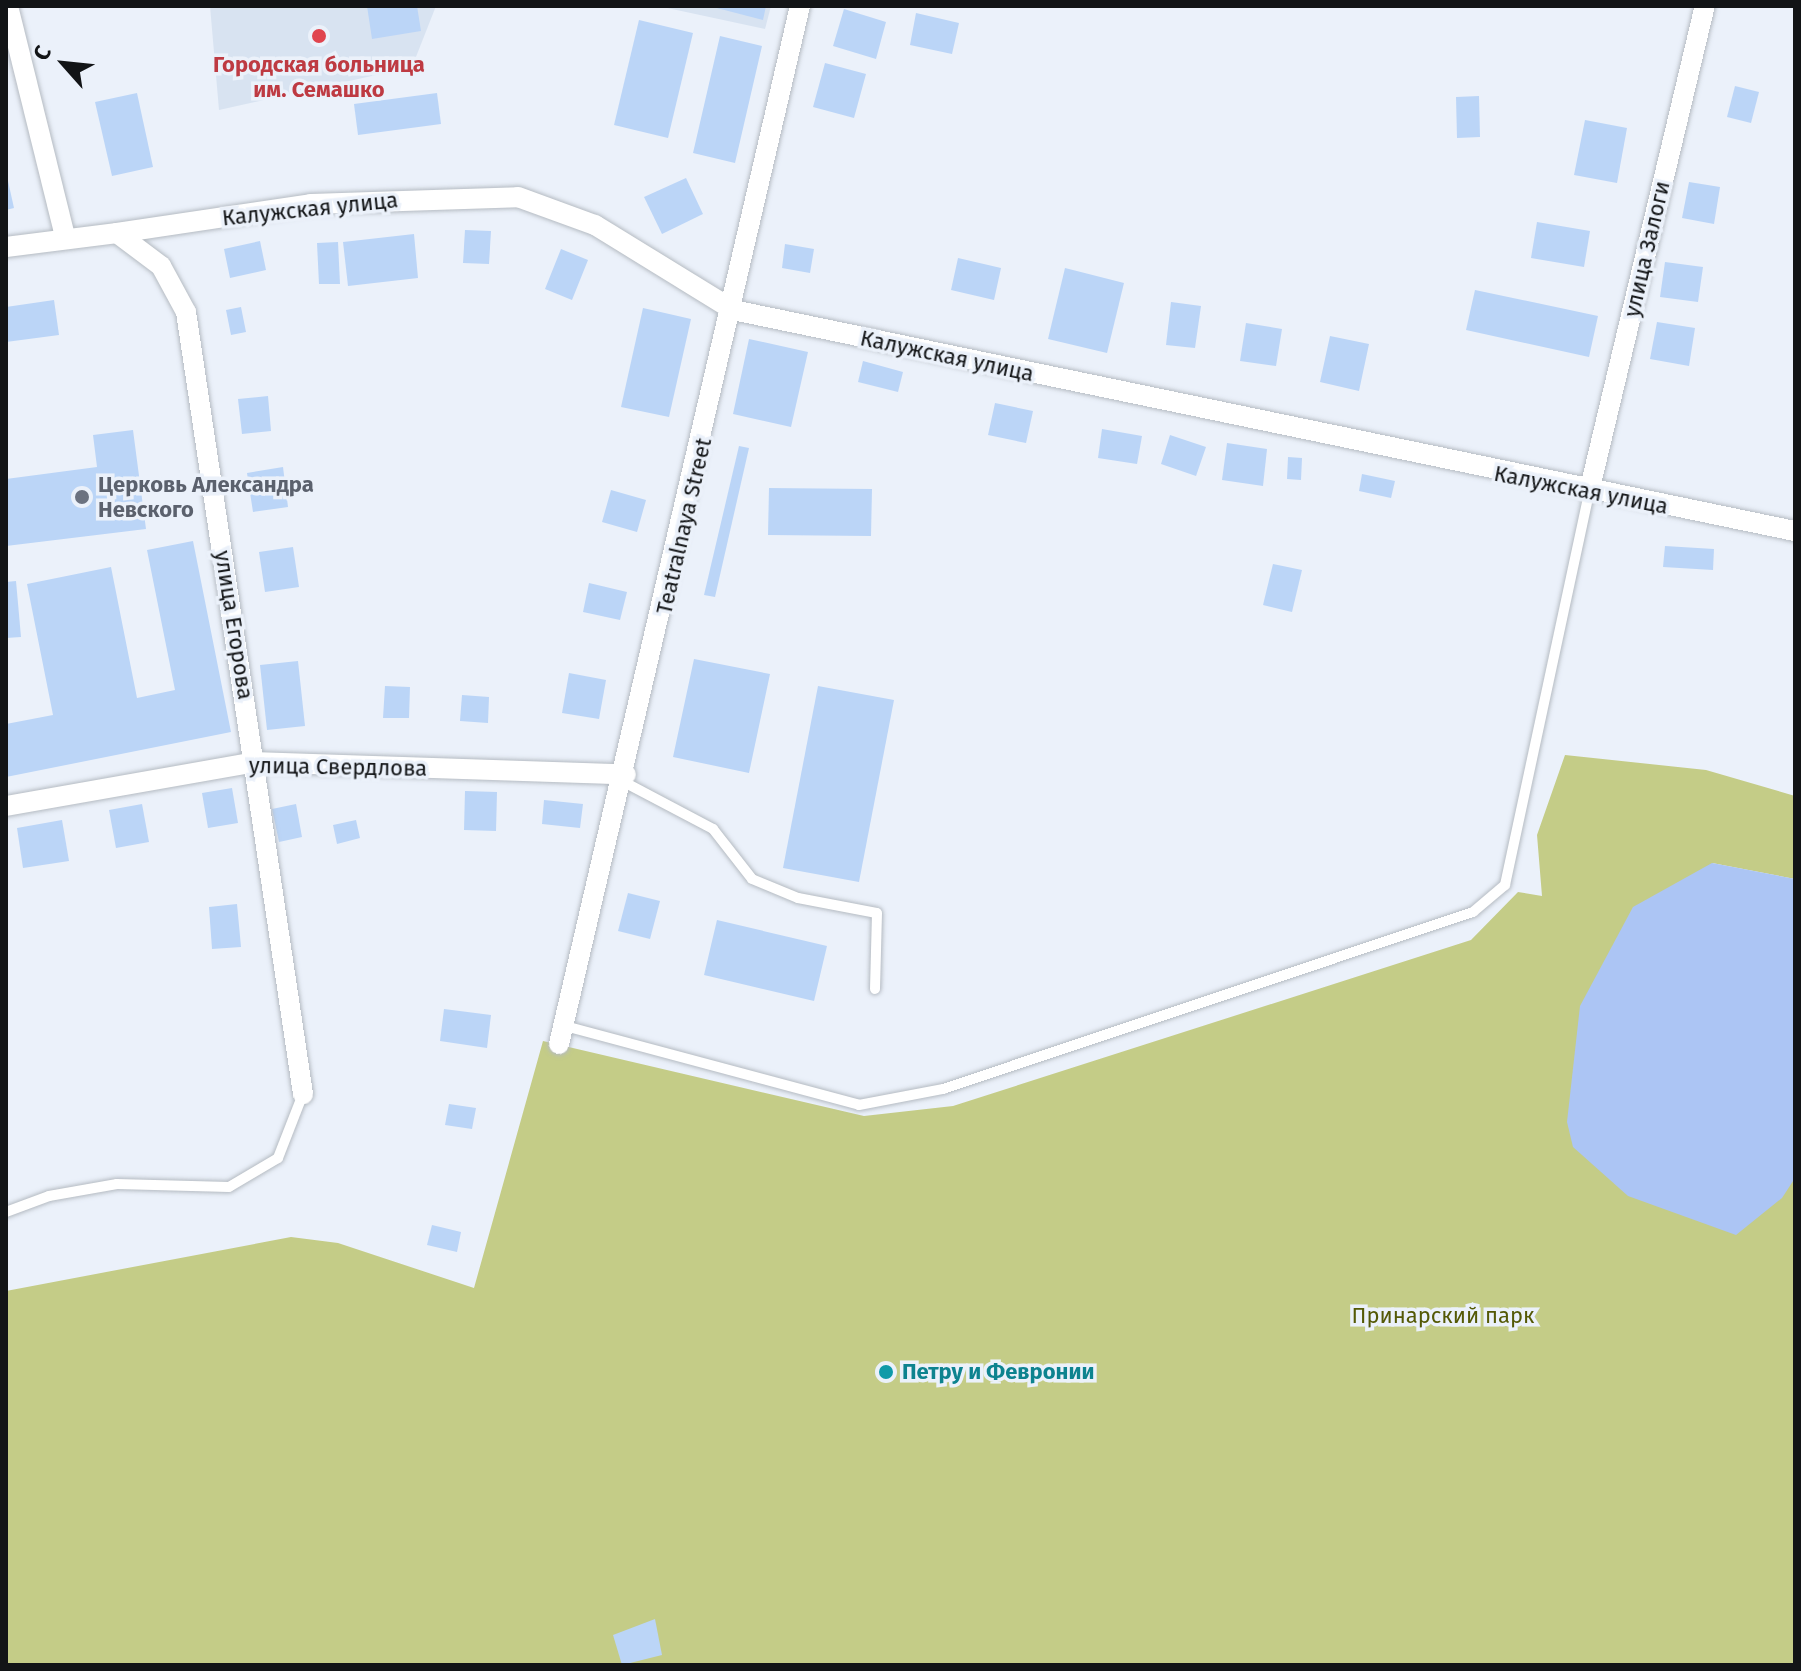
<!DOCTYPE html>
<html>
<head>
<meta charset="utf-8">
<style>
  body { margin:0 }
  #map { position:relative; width:1801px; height:1671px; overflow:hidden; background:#ebf1fa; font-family:"Fira Sans",sans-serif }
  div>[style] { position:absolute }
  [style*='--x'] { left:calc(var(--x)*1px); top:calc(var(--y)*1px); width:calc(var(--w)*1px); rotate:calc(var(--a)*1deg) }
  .built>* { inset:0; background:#d8e3f1 }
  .green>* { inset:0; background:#c4cc87 }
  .water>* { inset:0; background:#acc5f4 }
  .building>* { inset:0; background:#bbd5f7 }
  .roads { filter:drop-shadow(0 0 2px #b5bbc2) drop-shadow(0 0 2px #b5bbc2) }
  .service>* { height:10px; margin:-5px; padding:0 5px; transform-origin:5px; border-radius:5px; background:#fff }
  .minor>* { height:20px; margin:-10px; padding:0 10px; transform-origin:10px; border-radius:10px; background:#fff }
  .dots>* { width:22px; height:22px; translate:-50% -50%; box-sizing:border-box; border:4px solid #ebf1fa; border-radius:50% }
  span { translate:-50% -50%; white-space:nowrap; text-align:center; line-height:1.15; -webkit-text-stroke:7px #ebf1fa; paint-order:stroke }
  .health-label { font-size:22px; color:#be3a42; font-weight:700 }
  .street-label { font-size:22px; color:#121416 }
  .worship-label { font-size:22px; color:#5b616d; font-weight:700 }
  .left { translate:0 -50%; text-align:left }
  .park-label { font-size:22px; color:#545906 }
  .culture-label { font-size:22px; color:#0d838f; font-weight:700 }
  .frame { position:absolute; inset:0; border:8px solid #121416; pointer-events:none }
  .north { position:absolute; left:24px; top:24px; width:80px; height:80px; -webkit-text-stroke:6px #ebf1fa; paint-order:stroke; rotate:297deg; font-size:22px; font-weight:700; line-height:32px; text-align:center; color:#121416 }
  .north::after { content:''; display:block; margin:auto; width:28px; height:36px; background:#121416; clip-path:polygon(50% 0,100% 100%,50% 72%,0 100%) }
</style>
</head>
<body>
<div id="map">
  <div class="built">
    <div style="clip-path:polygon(210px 6px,436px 6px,412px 67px,219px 110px)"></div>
    <div style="clip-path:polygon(658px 6px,771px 6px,765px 29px)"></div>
  </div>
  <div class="green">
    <div style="clip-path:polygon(1565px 755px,1706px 770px,1795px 796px,1795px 879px,1712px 863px,1795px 941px,1795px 1665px,6px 1665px,6px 1291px,291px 1237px,338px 1243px,474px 1288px,543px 1041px,864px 1116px,953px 1106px,1471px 940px,1518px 892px,1542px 896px,1537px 835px)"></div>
  </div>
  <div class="water">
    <div style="clip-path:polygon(1712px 863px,1795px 879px,1795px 1178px,1782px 1198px,1736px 1235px,1628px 1196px,1573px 1147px,1567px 1122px,1580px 1006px,1633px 907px)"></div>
  </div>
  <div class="building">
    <div style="clip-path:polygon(367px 6px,417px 6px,421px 31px,372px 39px)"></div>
    <div style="clip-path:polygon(709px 6px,766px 6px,763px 20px)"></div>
    <div style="clip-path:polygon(844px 9px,886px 22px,876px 59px,833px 46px)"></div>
    <div style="clip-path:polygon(916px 13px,959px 23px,952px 54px,910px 45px)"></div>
    <div style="clip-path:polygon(639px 20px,693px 33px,668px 138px,614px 125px)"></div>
    <div style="clip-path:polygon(720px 36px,762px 46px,735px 163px,693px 153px)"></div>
    <div style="clip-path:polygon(825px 63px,866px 74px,854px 118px,813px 107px)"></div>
    <div style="clip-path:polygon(1735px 86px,1759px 92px,1751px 123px,1727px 117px)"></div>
    <div style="clip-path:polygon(137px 93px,153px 167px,112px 176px,95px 102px)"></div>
    <div style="clip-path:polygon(437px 93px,441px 124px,358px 135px,354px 104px)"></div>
    <div style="clip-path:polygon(1479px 96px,1480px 137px,1457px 138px,1456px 97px)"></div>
    <div style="clip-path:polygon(1585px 120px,1627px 128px,1617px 183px,1574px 175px)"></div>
    <div style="clip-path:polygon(6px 172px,14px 208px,6px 210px)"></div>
    <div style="clip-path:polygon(686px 178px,703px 214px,662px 234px,644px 197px)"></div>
    <div style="clip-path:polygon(1689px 182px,1720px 187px,1714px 224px,1682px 218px)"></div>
    <div style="clip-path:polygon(1537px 222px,1590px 231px,1584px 267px,1531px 258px)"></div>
    <div style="clip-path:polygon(465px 230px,491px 231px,489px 264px,463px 263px)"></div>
    <div style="clip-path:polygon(414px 234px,418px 278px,348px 286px,343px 242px)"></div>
    <div style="clip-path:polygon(260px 241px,266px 270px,230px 278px,224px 249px)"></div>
    <div style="clip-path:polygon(338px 242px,340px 284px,319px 284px,317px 243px)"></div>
    <div style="clip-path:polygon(785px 244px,814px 249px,810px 273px,782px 268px)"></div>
    <div style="clip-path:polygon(561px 249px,588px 260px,572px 300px,545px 289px)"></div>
    <div style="clip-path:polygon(958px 258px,1001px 268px,994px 300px,951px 290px)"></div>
    <div style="clip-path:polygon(1665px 262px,1703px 267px,1698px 302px,1660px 297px)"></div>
    <div style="clip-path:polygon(1065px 268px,1124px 283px,1107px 353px,1048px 339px)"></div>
    <div style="clip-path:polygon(1475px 290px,1598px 316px,1589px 357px,1466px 330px)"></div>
    <div style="clip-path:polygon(54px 300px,59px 335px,6px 342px,6px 307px)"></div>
    <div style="clip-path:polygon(1171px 302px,1201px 306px,1195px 348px,1166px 345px)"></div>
    <div style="clip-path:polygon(241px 307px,246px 332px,231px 335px,226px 310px)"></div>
    <div style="clip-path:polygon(643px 308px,691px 319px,669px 417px,621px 407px)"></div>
    <div style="clip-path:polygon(1657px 322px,1695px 328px,1689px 366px,1650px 359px)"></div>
    <div style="clip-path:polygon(1246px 323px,1282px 329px,1276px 366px,1240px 361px)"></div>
    <div style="clip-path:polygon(1330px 336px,1369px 344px,1359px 391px,1320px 382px)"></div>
    <div style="clip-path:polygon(749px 339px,808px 352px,791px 427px,733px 414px)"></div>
    <div style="clip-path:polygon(863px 361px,903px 372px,898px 392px,858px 382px)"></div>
    <div style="clip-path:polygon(268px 396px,271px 431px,242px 434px,238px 399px)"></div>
    <div style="clip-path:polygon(995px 403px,1033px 411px,1026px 443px,988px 435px)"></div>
    <div style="clip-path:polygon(1102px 429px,1142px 436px,1137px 464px,1098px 458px)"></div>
    <div style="clip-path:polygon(133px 430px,146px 529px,6px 546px,6px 479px,97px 467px,93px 435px)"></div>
    <div style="clip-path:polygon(1170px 435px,1206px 447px,1196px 476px,1161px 464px)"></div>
    <div style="clip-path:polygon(1227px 443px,1267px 449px,1263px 486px,1222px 480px)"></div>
    <div style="clip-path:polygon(739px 446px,749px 448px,715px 597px,704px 595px)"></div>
    <div style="clip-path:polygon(1288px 457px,1302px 458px,1301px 480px,1287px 479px)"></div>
    <div style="clip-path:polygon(283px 467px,288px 507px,253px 512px,247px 473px)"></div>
    <div style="clip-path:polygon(1362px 474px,1395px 481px,1391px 498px,1359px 491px)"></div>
    <div style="clip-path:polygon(769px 488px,872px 489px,871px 536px,768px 535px)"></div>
    <div style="clip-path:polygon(611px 490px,646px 500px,637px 532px,602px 522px)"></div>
    <div style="clip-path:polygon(193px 541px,231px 732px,6px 777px,6px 724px,53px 715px,27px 584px,111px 567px,137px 698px,175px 690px,147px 550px)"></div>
    <div style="clip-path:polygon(1665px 546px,1714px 549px,1713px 570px,1663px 567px)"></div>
    <div style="clip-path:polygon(293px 547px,299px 587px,265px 592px,259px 552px)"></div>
    <div style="clip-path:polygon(1273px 564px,1302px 570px,1292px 612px,1263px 605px)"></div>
    <div style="clip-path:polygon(16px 581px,21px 637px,6px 638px,6px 582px)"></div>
    <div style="clip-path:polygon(589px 583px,627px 592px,620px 620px,583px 612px)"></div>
    <div style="clip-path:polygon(694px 659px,770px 674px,749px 773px,673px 757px)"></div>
    <div style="clip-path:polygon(298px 661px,305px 726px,267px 730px,260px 665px)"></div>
    <div style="clip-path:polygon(569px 673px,606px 680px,599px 719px,562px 713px)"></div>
    <div style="clip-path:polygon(385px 686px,410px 687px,409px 718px,383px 718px)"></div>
    <div style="clip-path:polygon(818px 686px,894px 700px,859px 882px,783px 868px)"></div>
    <div style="clip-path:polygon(462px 695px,489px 697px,488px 723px,460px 721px)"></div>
    <div style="clip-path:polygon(232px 788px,238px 823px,208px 828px,202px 793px)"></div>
    <div style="clip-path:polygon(465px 791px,497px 792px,496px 831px,464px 830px)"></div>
    <div style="clip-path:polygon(544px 800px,583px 804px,580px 828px,542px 824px)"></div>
    <div style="clip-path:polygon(142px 804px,149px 842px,116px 848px,109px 810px)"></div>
    <div style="clip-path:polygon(296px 804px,302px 837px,279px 842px,272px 809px)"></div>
    <div style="clip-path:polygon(62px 820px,69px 861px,23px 868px,17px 828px)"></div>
    <div style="clip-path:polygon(356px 820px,360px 838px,337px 844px,333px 825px)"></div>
    <div style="clip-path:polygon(628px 893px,660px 901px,650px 939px,618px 931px)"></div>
    <div style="clip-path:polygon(237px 904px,241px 947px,212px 949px,209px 907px)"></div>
    <div style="clip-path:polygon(717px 920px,827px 946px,814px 1001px,704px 975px)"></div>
    <div style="clip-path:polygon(444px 1009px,491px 1015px,487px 1048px,440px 1041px)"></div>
    <div style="clip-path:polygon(449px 1104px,476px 1108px,472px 1129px,445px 1125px)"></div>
    <div style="clip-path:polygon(432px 1225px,461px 1232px,457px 1252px,427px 1245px)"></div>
    <div style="clip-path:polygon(655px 1619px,662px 1655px,622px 1665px,613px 1635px)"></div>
  </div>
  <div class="roads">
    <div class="service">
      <div style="--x:624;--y:782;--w:101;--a:27.8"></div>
      <div style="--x:713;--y:829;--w:63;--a:52"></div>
      <div style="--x:752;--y:879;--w:50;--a:22.4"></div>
      <div style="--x:798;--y:898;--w:80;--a:10.8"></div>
      <div style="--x:877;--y:913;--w:76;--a:91.5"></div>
      <div style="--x:565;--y:1026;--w:304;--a:15"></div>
      <div style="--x:859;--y:1105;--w:86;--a:-10.8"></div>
      <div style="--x:943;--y:1089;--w:559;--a:-18.47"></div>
      <div style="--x:1473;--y:912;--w:42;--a:-40.2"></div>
      <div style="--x:1505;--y:885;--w:402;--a:-77.9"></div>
      <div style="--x:6;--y:1212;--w:46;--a:-20.4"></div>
      <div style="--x:49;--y:1196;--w:69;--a:-10"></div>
      <div style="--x:117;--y:1184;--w:112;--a:1.5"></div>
      <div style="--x:229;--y:1187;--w:57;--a:-30.6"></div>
      <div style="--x:278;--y:1158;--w:69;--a:-68.7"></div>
    </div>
    <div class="minor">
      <div style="--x:8;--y:6;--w:238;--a:76.1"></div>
      <div style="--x:117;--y:233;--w:196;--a:-8.5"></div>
      <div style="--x:311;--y:204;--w:207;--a:-1.9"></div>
      <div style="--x:518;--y:197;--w:82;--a:20"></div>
      <div style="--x:595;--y:225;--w:162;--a:31.6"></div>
      <div style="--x:733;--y:310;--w:1085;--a:11.76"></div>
      <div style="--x:6;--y:247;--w:112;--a:-7.2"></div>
      <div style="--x:117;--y:233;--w:55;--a:36.9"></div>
      <div style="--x:161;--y:266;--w:52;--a:61.5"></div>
      <div style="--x:186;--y:312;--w:791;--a:81.49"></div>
      <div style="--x:1589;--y:492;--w:500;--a:-76.6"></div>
      <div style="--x:6;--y:806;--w:253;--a:-10"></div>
      <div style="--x:255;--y:762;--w:371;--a:1.9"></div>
      <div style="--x:559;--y:1044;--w:1066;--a:-76.93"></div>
    </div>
  </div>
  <div class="dots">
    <div style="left:319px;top:36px;background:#e0444e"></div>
    <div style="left:82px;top:497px;background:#6b7280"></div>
    <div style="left:886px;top:1372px;background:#0f9aa8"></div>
  </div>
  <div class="health-label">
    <span style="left:319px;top:77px">Городская больница<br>им. Семашко</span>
  </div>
  <div class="street-label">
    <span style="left:310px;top:209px;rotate:-6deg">Калужская улица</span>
    <span style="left:1647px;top:249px;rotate:-77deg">улица Залоги</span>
    <span style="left:947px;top:356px;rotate:12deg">Калужская улица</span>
    <span style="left:1581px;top:490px;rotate:11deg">Калужская улица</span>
    <span style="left:684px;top:526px;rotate:-77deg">Teatralnaya Street</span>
    <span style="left:234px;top:625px;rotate:81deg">улица Егорова</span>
    <span style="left:338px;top:767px;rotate:1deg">улица Свердлова</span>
  </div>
  <div class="worship-label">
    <span class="left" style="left:98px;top:497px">Церковь Александра<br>Невского</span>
  </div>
  <div class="park-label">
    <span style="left:1443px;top:1316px">Принарский парк</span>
  </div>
  <div class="culture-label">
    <span class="left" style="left:902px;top:1372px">Петру и Февронии</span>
  </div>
  <div class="frame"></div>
  <div class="north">С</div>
</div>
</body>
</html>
